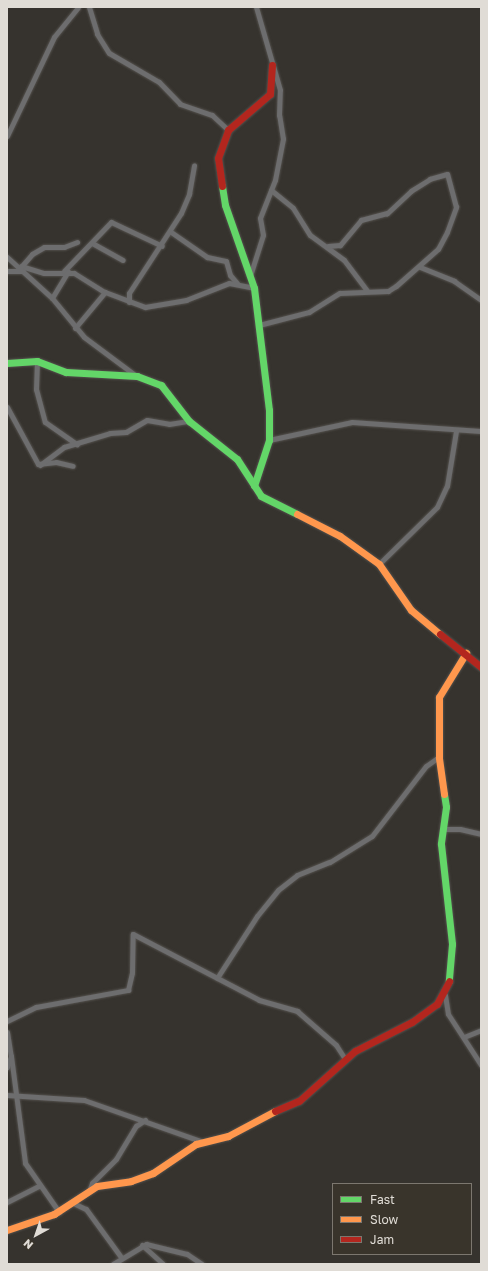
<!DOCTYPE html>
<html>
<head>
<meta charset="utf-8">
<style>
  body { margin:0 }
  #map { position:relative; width:488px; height:1271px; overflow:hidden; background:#36332e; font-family:"Golos Text",sans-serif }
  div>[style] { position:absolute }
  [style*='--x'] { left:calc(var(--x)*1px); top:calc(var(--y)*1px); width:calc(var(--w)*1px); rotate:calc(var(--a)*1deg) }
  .roads { filter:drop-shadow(0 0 1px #54514d) drop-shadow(0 0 1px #54514d) }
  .street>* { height:5px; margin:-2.5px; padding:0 2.5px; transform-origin:2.5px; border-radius:2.5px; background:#6d6d6e }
  .fast>* { height:7px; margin:-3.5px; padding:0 3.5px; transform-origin:3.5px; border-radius:3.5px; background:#63d668 }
  .slow>* { height:7px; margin:-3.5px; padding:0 3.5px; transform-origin:3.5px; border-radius:3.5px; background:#ff974d }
  .jam>* { height:7px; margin:-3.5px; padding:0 3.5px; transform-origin:3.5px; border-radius:3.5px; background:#b3261e }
  span { translate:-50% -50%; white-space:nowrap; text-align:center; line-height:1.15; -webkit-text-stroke:3px #39342b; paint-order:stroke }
  .frame { position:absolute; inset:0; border:8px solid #e0dcd6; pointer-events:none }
  .legend { position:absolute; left:332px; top:1183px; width:140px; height:72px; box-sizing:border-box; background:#39342b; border:1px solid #7c776f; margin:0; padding:5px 7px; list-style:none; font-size:12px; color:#e0dcd6 }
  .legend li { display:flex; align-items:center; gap:8px; height:20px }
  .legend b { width:20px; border:1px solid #7c776f }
  .north { position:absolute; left:16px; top:1215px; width:40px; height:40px; -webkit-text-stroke:3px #39342b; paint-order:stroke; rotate:220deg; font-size:11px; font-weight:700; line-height:16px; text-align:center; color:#e0dcd6 }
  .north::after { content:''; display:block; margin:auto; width:14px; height:18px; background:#e0dcd6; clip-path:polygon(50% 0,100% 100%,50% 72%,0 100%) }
</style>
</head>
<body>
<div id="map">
  <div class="roads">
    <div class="street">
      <div style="--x:89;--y:7;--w:28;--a:73"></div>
      <div style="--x:97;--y:34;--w:22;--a:58"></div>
      <div style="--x:109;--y:53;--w:58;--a:30.1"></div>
      <div style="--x:159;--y:82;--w:30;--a:46"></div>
      <div style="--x:180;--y:104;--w:34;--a:19"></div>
      <div style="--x:212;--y:115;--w:22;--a:43"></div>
      <div style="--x:7;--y:136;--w:110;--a:-64.6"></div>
      <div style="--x:54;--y:37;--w:38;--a:-51"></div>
      <div style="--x:271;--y:190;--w:28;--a:39"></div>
      <div style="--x:293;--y:208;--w:32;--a:58"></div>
      <div style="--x:310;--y:235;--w:42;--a:36.3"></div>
      <div style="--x:344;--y:260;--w:39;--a:53"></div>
      <div style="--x:171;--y:232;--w:44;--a:34.8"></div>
      <div style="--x:207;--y:257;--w:19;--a:12"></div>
      <div style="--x:226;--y:261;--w:15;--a:74"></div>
      <div style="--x:230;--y:275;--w:11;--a:49"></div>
      <div style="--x:92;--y:243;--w:35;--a:29"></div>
      <div style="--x:7;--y:257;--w:61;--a:42.3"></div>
      <div style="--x:52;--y:298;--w:50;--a:50.6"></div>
      <div style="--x:84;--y:337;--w:64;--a:36.7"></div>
      <div style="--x:21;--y:266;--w:24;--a:17"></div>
      <div style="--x:44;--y:273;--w:30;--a:0"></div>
      <div style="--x:74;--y:273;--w:36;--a:32"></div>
      <div style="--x:105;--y:292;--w:43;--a:20.6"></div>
      <div style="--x:145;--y:307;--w:42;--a:-9.7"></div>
      <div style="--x:186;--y:300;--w:46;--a:-21.6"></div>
      <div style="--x:229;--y:283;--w:25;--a:11"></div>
      <div style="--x:420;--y:267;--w:37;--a:22"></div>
      <div style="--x:454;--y:281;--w:33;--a:35"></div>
      <div style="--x:20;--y:268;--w:18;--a:-49"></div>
      <div style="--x:32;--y:254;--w:14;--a:-30"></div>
      <div style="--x:44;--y:247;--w:20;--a:0"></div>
      <div style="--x:64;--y:247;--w:14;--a:-21"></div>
      <div style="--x:7;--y:271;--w:16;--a:0"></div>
      <div style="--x:64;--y:271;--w:68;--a:-46.2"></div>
      <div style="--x:111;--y:222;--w:56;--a:25.2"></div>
      <div style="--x:250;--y:276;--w:43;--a:-72.4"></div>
      <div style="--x:263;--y:235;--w:17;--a:-100"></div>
      <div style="--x:260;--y:218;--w:41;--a:-68.5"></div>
      <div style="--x:275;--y:180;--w:42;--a:-79"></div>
      <div style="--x:283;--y:139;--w:24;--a:-99"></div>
      <div style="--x:279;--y:115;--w:25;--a:-88"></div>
      <div style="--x:280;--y:90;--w:86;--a:-106.1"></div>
      <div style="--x:52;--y:298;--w:31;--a:-59"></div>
      <div style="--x:129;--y:302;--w:9;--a:-90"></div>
      <div style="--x:129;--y:293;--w:95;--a:-57"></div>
      <div style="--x:181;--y:213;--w:21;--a:-67"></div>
      <div style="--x:189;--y:194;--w:29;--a:-80"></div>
      <div style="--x:259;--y:325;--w:52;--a:-14.6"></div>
      <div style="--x:309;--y:312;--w:36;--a:-32"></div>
      <div style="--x:340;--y:293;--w:48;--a:-2.4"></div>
      <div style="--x:388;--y:291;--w:9;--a:-32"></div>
      <div style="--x:396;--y:286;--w:56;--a:-41.4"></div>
      <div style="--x:438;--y:249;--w:19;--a:-62"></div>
      <div style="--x:447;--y:232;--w:27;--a:-70"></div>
      <div style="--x:456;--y:207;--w:34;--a:-105"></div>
      <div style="--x:447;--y:174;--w:18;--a:164"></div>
      <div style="--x:430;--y:179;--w:22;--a:148"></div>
      <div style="--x:411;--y:191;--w:33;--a:137"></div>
      <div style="--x:387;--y:213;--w:27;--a:165"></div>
      <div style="--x:361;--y:220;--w:33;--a:130"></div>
      <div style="--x:340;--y:245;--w:12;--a:175"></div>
      <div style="--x:75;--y:328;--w:47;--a:-50.2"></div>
      <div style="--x:37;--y:361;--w:28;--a:92"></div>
      <div style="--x:36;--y:389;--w:34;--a:75"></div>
      <div style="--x:45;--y:422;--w:39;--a:35"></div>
      <div style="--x:7;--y:407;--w:65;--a:61.5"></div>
      <div style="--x:38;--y:464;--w:18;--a:-6"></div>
      <div style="--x:56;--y:462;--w:17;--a:13"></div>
      <div style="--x:269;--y:440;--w:85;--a:-12.2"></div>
      <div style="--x:352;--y:422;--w:129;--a:4"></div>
      <div style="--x:40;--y:465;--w:30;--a:-37"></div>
      <div style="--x:64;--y:447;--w:48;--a:-16.9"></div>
      <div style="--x:110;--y:433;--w:16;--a:-4"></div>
      <div style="--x:126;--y:432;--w:24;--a:-30"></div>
      <div style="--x:147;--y:420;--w:22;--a:10"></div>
      <div style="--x:169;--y:424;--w:20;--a:-9"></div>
      <div style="--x:379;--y:564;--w:81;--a:-44.5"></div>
      <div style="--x:437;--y:507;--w:23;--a:-65"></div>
      <div style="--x:447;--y:486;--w:56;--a:-80.7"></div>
      <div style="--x:444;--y:829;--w:16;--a:0"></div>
      <div style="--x:460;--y:829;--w:22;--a:13"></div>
      <div style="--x:217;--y:978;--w:74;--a:-57.2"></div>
      <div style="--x:257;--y:916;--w:33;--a:-51"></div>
      <div style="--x:278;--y:890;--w:24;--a:-38"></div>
      <div style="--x:297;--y:875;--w:35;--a:-22"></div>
      <div style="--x:330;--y:862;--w:49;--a:-31.8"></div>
      <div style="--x:372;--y:836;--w:88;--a:-52.4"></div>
      <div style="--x:426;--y:766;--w:16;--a:-35"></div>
      <div style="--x:445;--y:995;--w:19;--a:81"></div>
      <div style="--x:448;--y:1014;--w:61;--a:57.1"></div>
      <div style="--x:7;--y:1021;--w:32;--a:-26"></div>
      <div style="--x:36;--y:1007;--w:94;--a:-10.5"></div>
      <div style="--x:128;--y:990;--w:17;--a:-77"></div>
      <div style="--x:132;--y:973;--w:39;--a:-89"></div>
      <div style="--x:133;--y:934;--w:142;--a:27.6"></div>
      <div style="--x:259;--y:1000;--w:40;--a:16"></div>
      <div style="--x:297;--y:1011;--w:52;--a:41.1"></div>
      <div style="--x:336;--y:1045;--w:17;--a:57"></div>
      <div style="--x:7;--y:1032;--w:24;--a:81"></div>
      <div style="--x:11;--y:1056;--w:12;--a:110"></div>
      <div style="--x:464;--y:1037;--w:18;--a:-22"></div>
      <div style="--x:11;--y:1056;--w:108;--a:82.5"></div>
      <div style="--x:25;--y:1163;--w:60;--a:55.2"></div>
      <div style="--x:7;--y:1095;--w:77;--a:3.7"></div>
      <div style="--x:84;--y:1100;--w:126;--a:19.4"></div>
      <div style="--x:89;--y:1191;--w:9;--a:-69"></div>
      <div style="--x:92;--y:1183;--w:34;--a:-45"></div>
      <div style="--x:116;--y:1159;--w:39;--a:-59"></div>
      <div style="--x:136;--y:1126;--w:11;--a:-34"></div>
      <div style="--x:7;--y:1202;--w:36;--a:-27"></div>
      <div style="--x:73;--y:1203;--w:14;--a:25"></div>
      <div style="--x:86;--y:1209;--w:59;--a:53.9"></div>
      <div style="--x:142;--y:1245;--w:28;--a:42"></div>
      <div style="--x:113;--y:1264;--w:39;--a:-31"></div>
      <div style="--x:146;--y:1244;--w:42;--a:13.7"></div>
      <div style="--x:187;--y:1254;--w:18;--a:34"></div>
    </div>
    <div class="fast">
      <div style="--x:222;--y:186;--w:19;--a:81"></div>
      <div style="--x:225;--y:205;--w:88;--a:70.7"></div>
      <div style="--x:254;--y:288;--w:123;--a:83"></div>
      <div style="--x:269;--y:410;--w:30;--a:90"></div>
      <div style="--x:269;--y:440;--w:48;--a:108.1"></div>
      <div style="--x:7;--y:363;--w:30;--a:-4"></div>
      <div style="--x:37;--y:361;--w:31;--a:21"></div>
      <div style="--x:66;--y:372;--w:71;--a:3.2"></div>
      <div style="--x:137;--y:376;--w:26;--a:21"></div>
      <div style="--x:161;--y:385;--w:46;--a:52.1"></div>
      <div style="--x:189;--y:421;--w:61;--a:38.4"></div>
      <div style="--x:237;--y:459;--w:44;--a:57"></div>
      <div style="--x:261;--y:496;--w:40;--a:26.6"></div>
      <div style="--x:444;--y:794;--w:13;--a:81"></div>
      <div style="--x:446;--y:807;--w:37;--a:98"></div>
      <div style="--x:441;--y:844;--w:101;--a:83.7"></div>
      <div style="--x:452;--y:944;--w:37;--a:95"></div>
    </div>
    <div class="slow">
      <div style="--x:297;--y:514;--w:48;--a:27.1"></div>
      <div style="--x:340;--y:536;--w:48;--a:35.7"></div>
      <div style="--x:379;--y:564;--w:56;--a:55.2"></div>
      <div style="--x:411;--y:610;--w:38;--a:40"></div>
      <div style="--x:444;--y:794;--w:37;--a:-98"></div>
      <div style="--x:439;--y:757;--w:60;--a:-90"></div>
      <div style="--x:439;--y:697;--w:52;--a:-58.5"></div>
      <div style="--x:7;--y:1230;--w:50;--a:-18.8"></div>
      <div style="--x:54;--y:1214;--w:51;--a:-33.1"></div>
      <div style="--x:97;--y:1186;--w:34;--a:-8"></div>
      <div style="--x:131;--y:1181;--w:23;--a:-20"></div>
      <div style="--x:153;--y:1173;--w:52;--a:-34"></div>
      <div style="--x:196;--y:1144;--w:33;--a:-14"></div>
      <div style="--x:228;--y:1136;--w:53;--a:-28"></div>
    </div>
    <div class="jam">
      <div style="--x:222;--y:186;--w:28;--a:-98"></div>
      <div style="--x:218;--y:158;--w:30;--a:-70"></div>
      <div style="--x:228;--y:130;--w:55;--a:-40.6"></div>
      <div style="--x:270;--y:94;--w:29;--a:-86"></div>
      <div style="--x:440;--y:634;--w:53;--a:38.8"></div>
      <div style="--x:275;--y:1111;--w:26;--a:-23"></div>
      <div style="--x:299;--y:1101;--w:75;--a:-41.8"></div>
      <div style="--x:355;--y:1051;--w:64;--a:-27"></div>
      <div style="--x:412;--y:1022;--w:31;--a:-36"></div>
      <div style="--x:437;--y:1004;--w:26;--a:-62"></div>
    </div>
  </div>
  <div class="frame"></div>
  <ul class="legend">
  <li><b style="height:5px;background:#63d668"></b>Fast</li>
  <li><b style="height:5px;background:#ff974d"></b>Slow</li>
  <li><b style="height:5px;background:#b3261e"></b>Jam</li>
  </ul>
  <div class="north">N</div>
</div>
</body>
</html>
